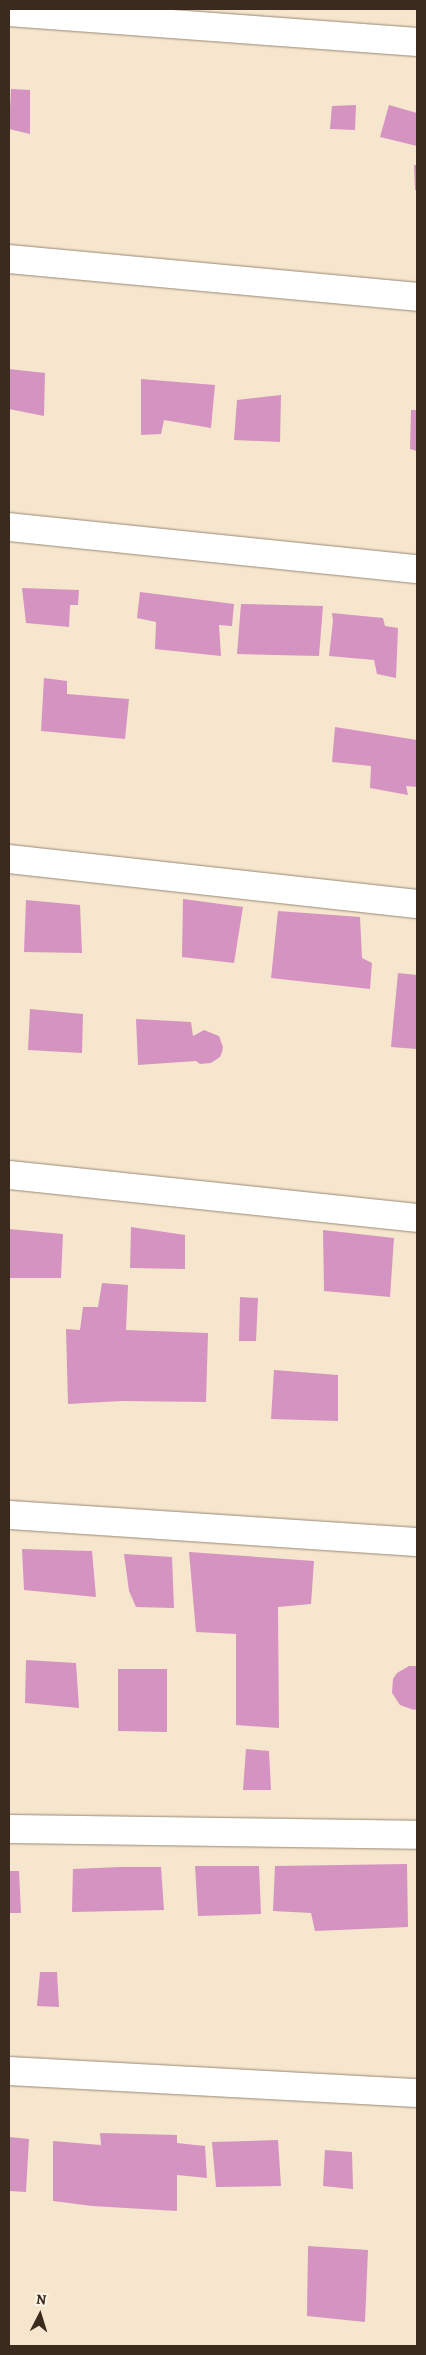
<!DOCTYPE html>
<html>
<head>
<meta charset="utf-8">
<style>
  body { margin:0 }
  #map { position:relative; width:426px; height:2355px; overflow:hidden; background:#f6e6cd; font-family:Alegreya,serif }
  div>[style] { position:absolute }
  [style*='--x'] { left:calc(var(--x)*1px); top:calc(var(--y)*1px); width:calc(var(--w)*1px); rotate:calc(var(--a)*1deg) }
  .building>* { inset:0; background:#d593c1 }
  .roads { filter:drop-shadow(0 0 1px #988876) drop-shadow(0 0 1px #988876) }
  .street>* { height:28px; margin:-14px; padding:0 14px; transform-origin:14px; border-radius:14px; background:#fff }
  span { translate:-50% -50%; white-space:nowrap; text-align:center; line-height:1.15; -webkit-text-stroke:4px #fcf5e5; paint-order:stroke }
  .frame { position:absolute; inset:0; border:10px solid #3b2a1e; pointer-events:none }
  .north { position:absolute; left:15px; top:2290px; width:50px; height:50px; -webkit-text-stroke:4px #fcf5e5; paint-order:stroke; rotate:5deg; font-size:14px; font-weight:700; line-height:20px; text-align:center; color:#3b2a1e }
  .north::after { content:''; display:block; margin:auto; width:18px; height:22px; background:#3b2a1e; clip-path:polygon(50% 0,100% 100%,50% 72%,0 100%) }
</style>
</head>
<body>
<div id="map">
  <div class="building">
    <div style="clip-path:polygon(11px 89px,30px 90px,30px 134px,9px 129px)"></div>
    <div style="clip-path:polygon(356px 105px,355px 130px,330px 129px,332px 106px)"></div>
    <div style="clip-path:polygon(389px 105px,417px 113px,417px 146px,380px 137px)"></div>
    <div style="clip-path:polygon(414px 165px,417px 165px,417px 191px,415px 190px)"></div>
    <div style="clip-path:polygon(9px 369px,45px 373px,44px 416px,9px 409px)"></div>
    <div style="clip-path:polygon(141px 379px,215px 385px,211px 428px,164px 420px,161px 434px,141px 435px)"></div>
    <div style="clip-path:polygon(281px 395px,280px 442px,234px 440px,237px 400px)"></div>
    <div style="clip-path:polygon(411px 410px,417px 410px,417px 451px,410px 449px)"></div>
    <div style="clip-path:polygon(22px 588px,79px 590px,78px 605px,70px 605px,69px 627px,26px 623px)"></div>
    <div style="clip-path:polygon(140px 592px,234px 604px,232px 626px,219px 625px,221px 656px,155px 649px,156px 622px,137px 618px)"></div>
    <div style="clip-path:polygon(241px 604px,323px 606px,319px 656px,237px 654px)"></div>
    <div style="clip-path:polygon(332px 613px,383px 618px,385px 626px,398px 628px,396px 678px,377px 674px,374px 660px,329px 656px,333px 621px)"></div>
    <div style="clip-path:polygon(44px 678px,67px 681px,67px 694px,129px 699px,125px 739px,41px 731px)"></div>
    <div style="clip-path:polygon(335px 727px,417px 740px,417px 787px,406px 786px,408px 795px,370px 788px,371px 766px,332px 762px)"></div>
    <div style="clip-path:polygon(183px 899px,243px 907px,234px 963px,182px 957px)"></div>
    <div style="clip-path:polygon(26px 900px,80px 905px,82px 953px,24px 952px)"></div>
    <div style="clip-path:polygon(278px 911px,360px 917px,362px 958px,372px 963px,370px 989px,271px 978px)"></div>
    <div style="clip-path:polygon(398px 973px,417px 975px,417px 1049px,391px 1047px)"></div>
    <div style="clip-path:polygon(30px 1009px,83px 1014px,82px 1053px,28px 1050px)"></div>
    <div style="clip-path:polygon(136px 1019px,191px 1022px,193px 1036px,204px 1030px,219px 1036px,223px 1047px,222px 1052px,220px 1057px,211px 1063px,200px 1064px,196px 1061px,138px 1065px)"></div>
    <div style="clip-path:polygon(131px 1227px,185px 1235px,185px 1269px,130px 1268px)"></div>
    <div style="clip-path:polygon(9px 1229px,63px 1234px,61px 1278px,9px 1278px)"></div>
    <div style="clip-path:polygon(323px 1230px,394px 1238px,390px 1297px,324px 1291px)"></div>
    <div style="clip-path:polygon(102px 1283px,128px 1285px,126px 1330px,208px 1333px,206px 1402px,122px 1401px,68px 1404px,66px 1329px,80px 1330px,83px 1307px,98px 1307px)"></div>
    <div style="clip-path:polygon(240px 1297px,258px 1298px,256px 1341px,239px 1341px)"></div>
    <div style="clip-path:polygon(274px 1370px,338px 1375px,338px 1421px,271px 1419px)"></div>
    <div style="clip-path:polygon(22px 1549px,92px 1551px,96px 1597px,24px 1590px)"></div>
    <div style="clip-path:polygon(189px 1552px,314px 1561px,311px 1604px,278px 1607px,279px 1728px,236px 1725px,236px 1634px,196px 1632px)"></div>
    <div style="clip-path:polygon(124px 1554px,172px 1557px,174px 1608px,136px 1607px,129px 1591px)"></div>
    <div style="clip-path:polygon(26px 1660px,76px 1663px,79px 1708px,25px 1703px)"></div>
    <div style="clip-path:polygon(409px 1666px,417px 1666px,417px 1709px,414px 1710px,400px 1705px,392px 1693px,393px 1679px,397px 1673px)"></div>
    <div style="clip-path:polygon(118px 1669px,167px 1669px,167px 1732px,118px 1731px)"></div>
    <div style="clip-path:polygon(246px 1749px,269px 1751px,271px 1790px,243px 1790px)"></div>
    <div style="clip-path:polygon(407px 1864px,408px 1927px,315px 1931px,311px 1913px,273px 1911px,275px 1866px)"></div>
    <div style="clip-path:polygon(195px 1866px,259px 1866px,261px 1914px,198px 1916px)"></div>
    <div style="clip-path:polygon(120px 1867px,161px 1867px,164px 1910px,72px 1912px,73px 1869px)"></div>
    <div style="clip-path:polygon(9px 1871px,19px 1871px,21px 1913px,9px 1913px)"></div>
    <div style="clip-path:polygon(40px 1972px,57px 1972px,59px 2007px,37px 2006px)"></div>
    <div style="clip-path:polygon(100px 2133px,177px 2135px,177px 2143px,205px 2146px,207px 2178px,177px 2175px,177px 2211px,92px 2206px,53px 2201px,53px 2141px,101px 2145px)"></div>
    <div style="clip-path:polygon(9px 2137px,29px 2139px,26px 2192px,9px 2191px)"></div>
    <div style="clip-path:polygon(278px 2140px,281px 2186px,216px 2187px,212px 2142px)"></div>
    <div style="clip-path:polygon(325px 2150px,352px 2152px,353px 2189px,323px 2186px)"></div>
    <div style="clip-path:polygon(308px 2246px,368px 2250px,365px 2322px,307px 2316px)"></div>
  </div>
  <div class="roads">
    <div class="street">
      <div style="--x:9;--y:12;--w:409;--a:4.2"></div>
      <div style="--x:9;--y:259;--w:410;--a:5.3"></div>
      <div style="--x:9;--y:527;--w:410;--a:5.9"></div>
      <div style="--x:9;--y:859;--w:410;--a:6.3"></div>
      <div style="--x:9;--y:1175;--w:410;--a:6"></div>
      <div style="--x:9;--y:1515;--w:409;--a:3.8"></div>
      <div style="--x:9;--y:1829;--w:408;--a:0.8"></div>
      <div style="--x:9;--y:2071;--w:409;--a:3.1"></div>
    </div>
  </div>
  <div class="frame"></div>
  <div class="north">N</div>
</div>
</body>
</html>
